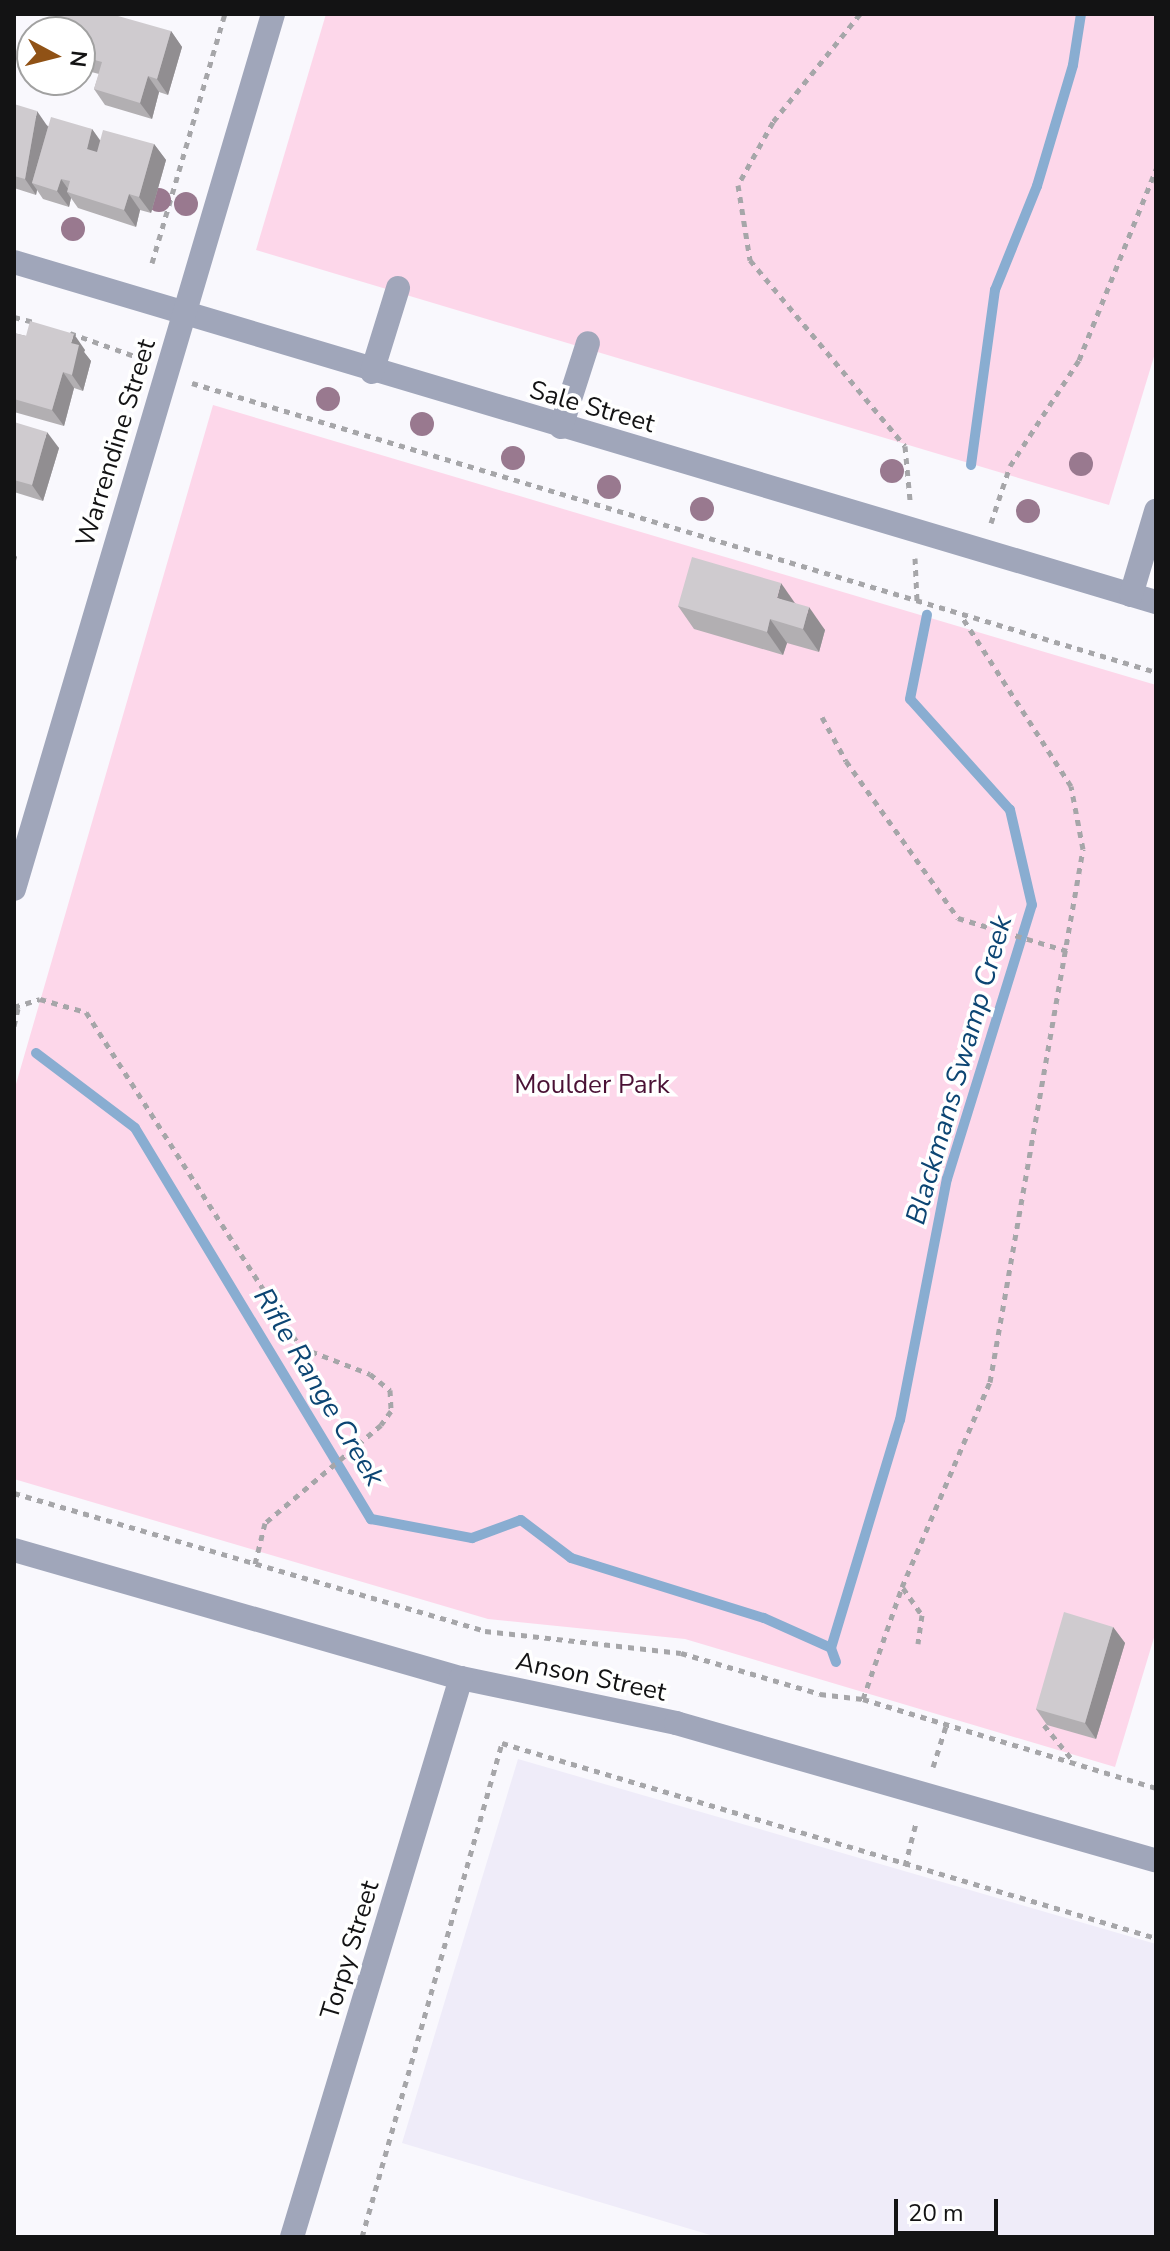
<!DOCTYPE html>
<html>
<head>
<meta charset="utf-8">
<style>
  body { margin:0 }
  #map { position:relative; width:1170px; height:2251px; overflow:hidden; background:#f9f8fd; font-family:"Nunito Sans",sans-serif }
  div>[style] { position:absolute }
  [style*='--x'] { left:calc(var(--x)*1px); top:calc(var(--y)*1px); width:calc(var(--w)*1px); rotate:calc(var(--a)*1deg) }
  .built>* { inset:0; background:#efecf9 }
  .green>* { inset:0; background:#fdd7ea }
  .stream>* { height:10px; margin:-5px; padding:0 5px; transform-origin:5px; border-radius:5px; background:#89add1 }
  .path>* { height:5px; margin-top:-2.5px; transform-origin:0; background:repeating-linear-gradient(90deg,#a6a6a9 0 6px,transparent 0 12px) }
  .minor>* { height:24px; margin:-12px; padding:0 12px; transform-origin:12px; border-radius:12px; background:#a0a6ba }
  .trees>* { width:24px; height:24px; margin:-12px; border-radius:50%; background:#99798f }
  .wall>* { inset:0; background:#b2afb2 }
  .shaded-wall>* { inset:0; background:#918e91 }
  .building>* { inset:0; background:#cfcbcf }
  span { translate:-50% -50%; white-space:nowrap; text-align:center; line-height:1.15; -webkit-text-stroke:7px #fff; paint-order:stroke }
  .street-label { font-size:26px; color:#131314 }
  .park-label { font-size:26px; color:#4a1135 }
  .water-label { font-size:28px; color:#0c4573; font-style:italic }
  .frame { position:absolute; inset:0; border:16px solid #131314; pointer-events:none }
  .north { position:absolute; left:16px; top:16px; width:80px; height:80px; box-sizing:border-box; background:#fff; border:2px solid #a1a1a1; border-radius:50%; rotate:97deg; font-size:22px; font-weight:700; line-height:32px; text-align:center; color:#131314 }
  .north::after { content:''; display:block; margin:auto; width:28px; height:36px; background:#905216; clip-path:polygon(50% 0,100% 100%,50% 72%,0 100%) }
  .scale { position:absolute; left:894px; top:2199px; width:104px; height:36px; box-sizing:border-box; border:4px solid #131314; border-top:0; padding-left:10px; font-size:24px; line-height:28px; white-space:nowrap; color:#131314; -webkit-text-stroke:6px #fff; paint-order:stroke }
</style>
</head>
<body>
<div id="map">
  <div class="built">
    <div style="clip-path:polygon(518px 1759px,1156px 1944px,1156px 2237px,717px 2237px,402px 2143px)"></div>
  </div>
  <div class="green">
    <div style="clip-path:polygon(326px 14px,1156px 14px,1156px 350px,1109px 505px,256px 250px)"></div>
    <div style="clip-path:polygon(213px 405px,1156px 685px,1156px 1631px,1115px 1767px,685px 1639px,488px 1619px,14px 1479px,14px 1091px)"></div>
  </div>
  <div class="stream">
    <div style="--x:971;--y:465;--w:177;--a:-82.2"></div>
    <div style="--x:995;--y:290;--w:112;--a:-68"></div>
    <div style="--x:1037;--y:186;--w:126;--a:-73.4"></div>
    <div style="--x:1073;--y:65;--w:52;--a:-81.1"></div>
    <div style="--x:36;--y:1053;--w:124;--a:37.1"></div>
    <div style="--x:135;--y:1128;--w:457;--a:58.9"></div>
    <div style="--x:371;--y:1519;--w:103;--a:10.7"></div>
    <div style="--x:472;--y:1538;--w:52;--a:-20.2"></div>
    <div style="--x:521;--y:1520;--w:63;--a:37.2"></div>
    <div style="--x:571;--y:1558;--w:202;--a:17.3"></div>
    <div style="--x:764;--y:1618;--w:73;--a:24.1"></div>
    <div style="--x:836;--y:1662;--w:15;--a:-110"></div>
    <div style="--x:831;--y:1648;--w:238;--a:-73.2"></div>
    <div style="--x:900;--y:1420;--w:246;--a:-79"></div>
    <div style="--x:947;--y:1179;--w:287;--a:-72.8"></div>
    <div style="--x:1032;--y:905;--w:98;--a:-103"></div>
    <div style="--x:1010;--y:810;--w:149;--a:-132"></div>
    <div style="--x:910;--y:699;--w:86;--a:-78.6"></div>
  </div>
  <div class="path">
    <div style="--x:860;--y:14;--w:139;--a:128.9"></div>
    <div style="--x:773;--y:122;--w:72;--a:119.1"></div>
    <div style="--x:738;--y:185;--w:76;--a:80.9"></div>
    <div style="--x:750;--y:260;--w:242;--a:50.2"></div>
    <div style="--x:905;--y:446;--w:54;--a:84.7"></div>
    <div style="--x:152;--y:263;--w:259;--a:-73.7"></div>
    <div style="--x:14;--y:317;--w:21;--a:14"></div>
    <div style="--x:70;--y:333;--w:77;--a:19.6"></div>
    <div style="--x:192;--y:383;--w:1006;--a:16.69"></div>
    <div style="--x:991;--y:523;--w:60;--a:-71.6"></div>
    <div style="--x:1010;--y:466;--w:126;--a:-56.9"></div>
    <div style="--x:1079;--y:360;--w:206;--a:-68"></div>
    <div style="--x:915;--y:558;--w:43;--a:87.3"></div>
    <div style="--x:822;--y:717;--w:50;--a:61.4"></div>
    <div style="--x:846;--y:761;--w:193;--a:54.5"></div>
    <div style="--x:958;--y:918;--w:114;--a:16.8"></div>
    <div style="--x:14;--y:1007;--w:27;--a:-17"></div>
    <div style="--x:40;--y:999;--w:48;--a:15.8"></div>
    <div style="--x:86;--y:1012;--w:398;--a:57.4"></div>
    <div style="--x:300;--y:1347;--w:75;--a:21.1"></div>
    <div style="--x:370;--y:1374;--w:26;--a:39"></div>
    <div style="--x:390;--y:1390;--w:21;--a:87"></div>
    <div style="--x:391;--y:1411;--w:17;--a:126"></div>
    <div style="--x:381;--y:1425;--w:152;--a:139.8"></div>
    <div style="--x:265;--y:1523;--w:42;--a:103.7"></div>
    <div style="--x:14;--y:1026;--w:18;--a:-77"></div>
    <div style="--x:14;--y:1493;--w:491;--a:16.3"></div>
    <div style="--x:485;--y:1631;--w:197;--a:6.4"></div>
    <div style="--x:681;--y:1653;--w:145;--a:16.4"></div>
    <div style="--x:820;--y:1694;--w:43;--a:6.6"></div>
    <div style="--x:863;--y:1699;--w:306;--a:16.9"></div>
    <div style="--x:903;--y:1588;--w:33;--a:55"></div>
    <div style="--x:922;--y:1615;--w:29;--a:98"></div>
    <div style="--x:863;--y:1699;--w:119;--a:-70.8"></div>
    <div style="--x:902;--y:1587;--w:223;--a:-66.8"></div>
    <div style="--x:990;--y:1382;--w:541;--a:-80.1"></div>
    <div style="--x:1083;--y:849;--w:64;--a:-100.8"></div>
    <div style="--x:1071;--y:786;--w:203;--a:-122.8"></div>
    <div style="--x:1044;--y:1725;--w:49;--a:50.8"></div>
    <div style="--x:933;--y:1767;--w:43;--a:-72.4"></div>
    <div style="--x:905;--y:1866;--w:44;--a:-75.7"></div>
    <div style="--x:362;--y:2237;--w:513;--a:-74.18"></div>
    <div style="--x:502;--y:1743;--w:682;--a:16.6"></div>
  </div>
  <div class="minor">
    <div style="--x:14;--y:262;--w:1192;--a:16.58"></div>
    <div style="--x:372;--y:372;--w:88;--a:-72.8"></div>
    <div style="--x:561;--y:427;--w:88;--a:-72.2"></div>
    <div style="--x:1131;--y:595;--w:88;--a:-73.4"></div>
    <div style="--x:14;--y:889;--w:913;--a:-73.51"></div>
    <div style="--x:14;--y:1550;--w:465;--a:16"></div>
    <div style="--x:461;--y:1678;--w:220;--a:11.8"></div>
    <div style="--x:676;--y:1723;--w:499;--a:16"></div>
    <div style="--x:292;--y:2237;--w:584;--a:-73.18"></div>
  </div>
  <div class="trees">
    <div style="left:159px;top:200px"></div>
    <div style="left:186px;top:204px"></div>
    <div style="left:73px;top:229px"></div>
    <div style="left:328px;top:399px"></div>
    <div style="left:422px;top:424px"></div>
    <div style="left:513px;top:458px"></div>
    <div style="left:1081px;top:464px"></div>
    <div style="left:892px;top:471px"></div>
    <div style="left:609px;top:487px"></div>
    <div style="left:702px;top:509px"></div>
    <div style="left:1028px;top:511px"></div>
  </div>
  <div class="wall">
    <div style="clip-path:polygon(171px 31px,182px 47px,168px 95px,159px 92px,152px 119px,105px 105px,94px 89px,99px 74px,80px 69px,80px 32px)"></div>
    <div style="clip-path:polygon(14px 104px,48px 126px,92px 129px,100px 140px,154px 144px,166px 160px,151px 213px,140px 210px,136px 227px,78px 208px,71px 198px,69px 207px,43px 199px,37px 190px,36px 195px,14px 188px)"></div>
    <div style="clip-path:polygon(14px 333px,85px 350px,84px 352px,91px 361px,83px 391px,74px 388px,64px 426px,14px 412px)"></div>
    <div style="clip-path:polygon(14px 422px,59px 448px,43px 501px,14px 492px)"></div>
    <div style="clip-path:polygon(795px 603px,825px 630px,819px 652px,787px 643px,783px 655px,694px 629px,678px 606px)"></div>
    <div style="clip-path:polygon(1113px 1627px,1125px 1643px,1096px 1739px,1047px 1725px,1036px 1709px)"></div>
  </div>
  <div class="shaded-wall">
    <div style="clip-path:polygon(171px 31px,182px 47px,168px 95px,157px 79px)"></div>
    <div style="clip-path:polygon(148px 76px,159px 92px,152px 119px,140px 103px)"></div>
    <div style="clip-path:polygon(37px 111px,48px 127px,32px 183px,37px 190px,36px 195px,25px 179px)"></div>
    <div style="clip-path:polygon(92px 129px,103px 145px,98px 165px,87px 149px)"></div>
    <div style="clip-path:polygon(154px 144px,166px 160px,151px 213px,139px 197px)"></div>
    <div style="clip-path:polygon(61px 179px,71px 193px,67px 192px,71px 198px,69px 207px,57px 191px)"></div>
    <div style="clip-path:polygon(129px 194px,140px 210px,136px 227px,124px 210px)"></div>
    <div style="clip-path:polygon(74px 334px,85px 350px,84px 352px,91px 361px,83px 391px,72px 375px,71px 343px)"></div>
    <div style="clip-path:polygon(63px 372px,74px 388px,64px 426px,52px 410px)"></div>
    <div style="clip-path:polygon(47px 432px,59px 448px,43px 501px,32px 485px)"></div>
    <div style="clip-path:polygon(14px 553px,17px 557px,14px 568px)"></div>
    <div style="clip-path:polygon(781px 583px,797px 606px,777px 598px)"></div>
    <div style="clip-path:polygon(809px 607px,825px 630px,819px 652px,803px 629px)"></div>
    <div style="clip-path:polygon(770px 619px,787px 643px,783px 655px,767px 632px)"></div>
    <div style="clip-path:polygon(1113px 1627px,1125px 1643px,1096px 1739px,1085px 1723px)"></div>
  </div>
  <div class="building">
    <div style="clip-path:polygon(56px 14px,111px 14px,171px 31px,157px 79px,148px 76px,140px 103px,94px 89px,102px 62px,80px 56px,80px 32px,51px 32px)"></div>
    <div style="clip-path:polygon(14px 104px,37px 111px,25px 179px,14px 176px)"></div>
    <div style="clip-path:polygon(51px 117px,92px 129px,87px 149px,97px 152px,103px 130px,154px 144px,139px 197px,129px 194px,124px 210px,67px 192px,70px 181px,61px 179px,57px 191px,32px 183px)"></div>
    <div style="clip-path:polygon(30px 321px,74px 334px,71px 343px,79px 345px,72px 375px,63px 372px,52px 410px,14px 399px,14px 333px,26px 336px)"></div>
    <div style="clip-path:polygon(14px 422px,47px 432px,32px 485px,14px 480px)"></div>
    <div style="clip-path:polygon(692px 557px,781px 583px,777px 598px,809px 607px,803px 629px,770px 619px,767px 632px,678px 606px)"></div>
    <div style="clip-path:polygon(1064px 1612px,1113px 1627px,1085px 1723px,1036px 1709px)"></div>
  </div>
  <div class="street-label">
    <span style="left:592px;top:407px;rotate:16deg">Sale Street</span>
    <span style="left:116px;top:443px;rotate:-73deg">Warrendine Street</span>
    <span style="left:591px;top:1677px;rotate:12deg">Anson Street</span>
    <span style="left:350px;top:1950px;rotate:-73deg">Torpy Street</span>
  </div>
  <div class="park-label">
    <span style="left:592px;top:1085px">Moulder Park</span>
  </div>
  <div class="water-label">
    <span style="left:959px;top:1070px;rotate:-74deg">Blackmans Swamp Creek</span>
    <span style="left:319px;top:1387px;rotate:59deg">Rifle Range Creek</span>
  </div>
  <div class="frame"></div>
  <div class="north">N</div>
  <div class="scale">20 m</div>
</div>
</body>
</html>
